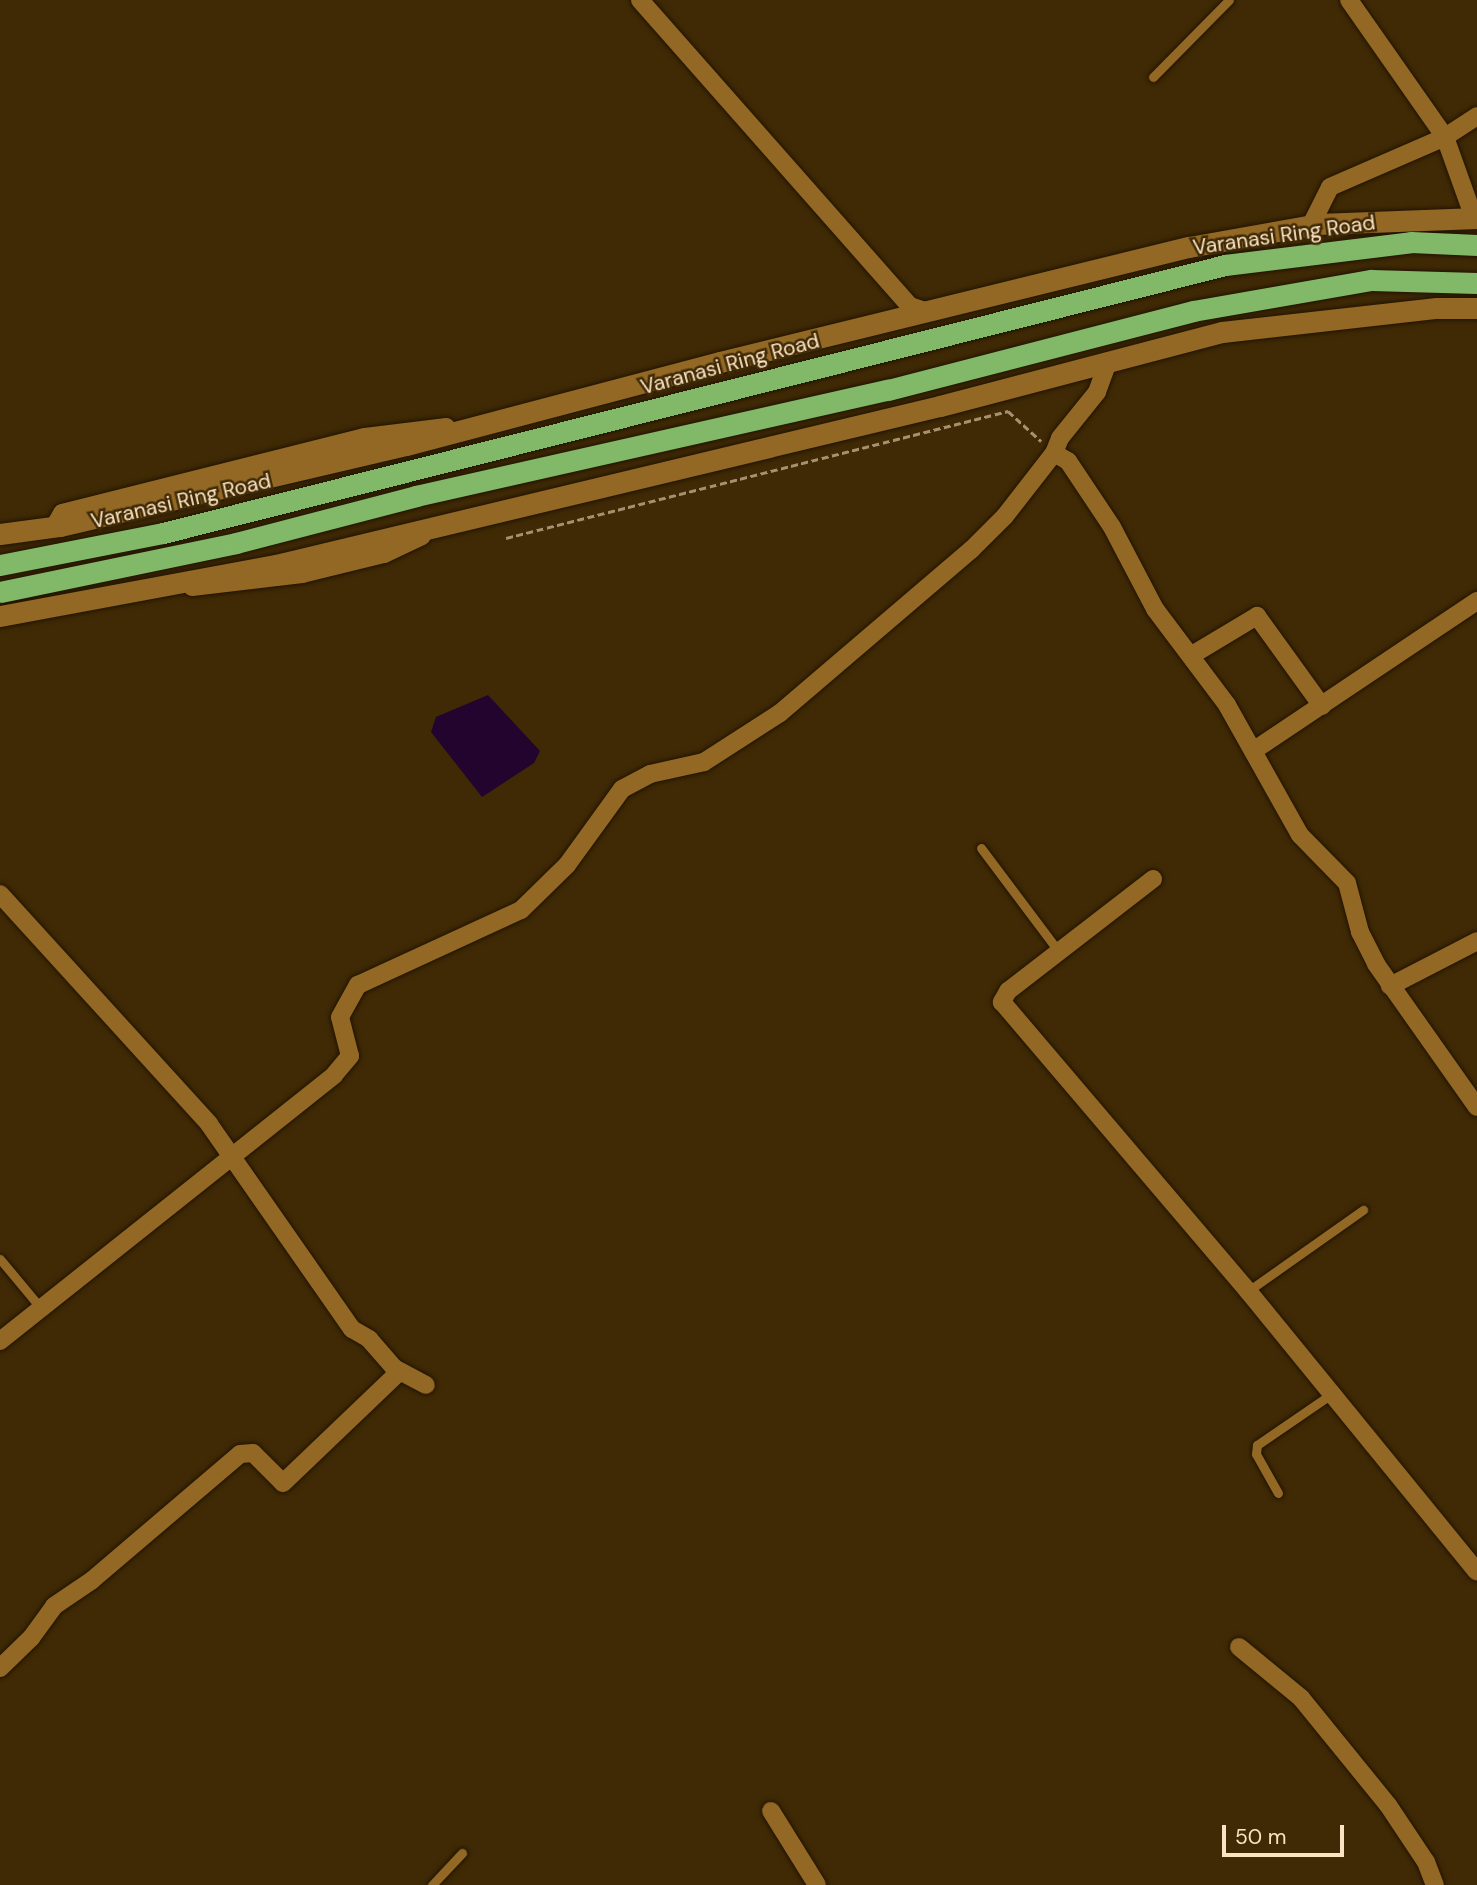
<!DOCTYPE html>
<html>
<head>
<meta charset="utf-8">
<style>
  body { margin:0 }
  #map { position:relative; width:1477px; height:1885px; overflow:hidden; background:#402a05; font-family:"DM Sans",sans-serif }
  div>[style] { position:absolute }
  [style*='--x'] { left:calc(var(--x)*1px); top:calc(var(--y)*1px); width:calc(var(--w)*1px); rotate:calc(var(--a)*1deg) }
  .water>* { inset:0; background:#23042e }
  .path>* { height:2.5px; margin-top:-1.25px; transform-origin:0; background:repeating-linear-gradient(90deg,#a6906d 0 7px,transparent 0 10.5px) }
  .roads { filter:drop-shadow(0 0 2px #211402) drop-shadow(0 0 2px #211402) }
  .lane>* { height:9px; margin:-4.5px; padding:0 4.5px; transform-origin:4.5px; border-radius:4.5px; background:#926824 }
  .street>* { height:18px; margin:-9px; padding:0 9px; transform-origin:9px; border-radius:9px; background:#926824 }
  .secondary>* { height:21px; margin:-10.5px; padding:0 10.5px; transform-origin:10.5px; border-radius:10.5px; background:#926824 }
  .highway>* { height:21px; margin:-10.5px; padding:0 10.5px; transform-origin:10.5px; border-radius:10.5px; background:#82b968 }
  span { translate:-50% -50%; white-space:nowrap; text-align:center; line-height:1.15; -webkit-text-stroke:5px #402a05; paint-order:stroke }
  .street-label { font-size:21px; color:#fae3c3 }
  .scale { position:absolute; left:1222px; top:1825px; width:122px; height:32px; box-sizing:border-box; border:4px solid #fae3c3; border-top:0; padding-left:9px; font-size:21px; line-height:24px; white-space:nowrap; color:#fae3c3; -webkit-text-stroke:5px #402a05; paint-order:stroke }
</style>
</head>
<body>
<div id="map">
  <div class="water">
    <div style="clip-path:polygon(488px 695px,540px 751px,534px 763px,482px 797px,431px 732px,436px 717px)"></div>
  </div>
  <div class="path">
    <div style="--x:506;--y:538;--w:518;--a:-14.2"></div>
    <div style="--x:1008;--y:411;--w:45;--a:42.3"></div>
  </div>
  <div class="roads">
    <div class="lane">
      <div style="--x:1153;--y:77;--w:108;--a:-45.4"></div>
      <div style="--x:981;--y:848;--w:130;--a:53.1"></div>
      <div style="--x:0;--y:1259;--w:62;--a:50.2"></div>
      <div style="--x:1248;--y:1291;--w:141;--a:-35.2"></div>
      <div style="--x:1278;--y:1493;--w:45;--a:-119.4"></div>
      <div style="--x:1256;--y:1454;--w:9;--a:-84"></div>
      <div style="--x:1257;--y:1445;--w:88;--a:-34.4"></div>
      <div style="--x:432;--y:1885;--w:44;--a:-46.8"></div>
    </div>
    <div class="street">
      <div style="--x:640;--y:0;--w:408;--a:48.6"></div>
      <div style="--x:910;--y:306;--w:16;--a:18"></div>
      <div style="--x:1349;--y:0;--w:167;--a:55"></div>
      <div style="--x:1445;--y:137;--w:86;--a:70.3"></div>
      <div style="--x:1311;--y:225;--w:42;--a:-63.4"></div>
      <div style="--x:1330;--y:187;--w:125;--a:-23.5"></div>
      <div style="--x:1445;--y:137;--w:38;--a:-33"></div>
      <div style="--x:1054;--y:453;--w:16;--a:-68"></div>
      <div style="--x:1060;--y:438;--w:59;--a:-51.2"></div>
      <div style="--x:1097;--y:392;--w:30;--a:-70"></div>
      <div style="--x:54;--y:527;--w:16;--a:-60"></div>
      <div style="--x:62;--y:513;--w:312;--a:-14.1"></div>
      <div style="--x:365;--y:437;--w:82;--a:-7"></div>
      <div style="--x:192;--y:587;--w:111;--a:-6.7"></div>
      <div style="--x:302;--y:574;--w:84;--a:-13.7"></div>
      <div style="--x:384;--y:554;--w:42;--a:-25.3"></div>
      <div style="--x:1192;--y:655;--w:76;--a:-31"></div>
      <div style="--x:1257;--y:616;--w:111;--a:54.2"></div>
      <div style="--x:1253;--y:751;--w:270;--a:-33.8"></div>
      <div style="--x:1153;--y:879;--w:183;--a:142.3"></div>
      <div style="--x:1008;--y:991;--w:13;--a:119"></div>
      <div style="--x:1002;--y:1002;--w:380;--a:49.6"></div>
      <div style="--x:1248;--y:1291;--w:362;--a:50.8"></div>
      <div style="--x:0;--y:894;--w:311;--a:47.7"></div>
      <div style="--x:209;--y:1124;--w:250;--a:55.1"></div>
      <div style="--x:352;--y:1329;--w:20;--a:30"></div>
      <div style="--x:369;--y:1339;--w:38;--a:49"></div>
      <div style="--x:394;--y:1368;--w:36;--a:28"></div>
      <div style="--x:1390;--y:986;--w:98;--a:-27.3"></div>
      <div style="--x:0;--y:1341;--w:427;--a:-38.5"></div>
      <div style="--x:334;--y:1075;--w:25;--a:-50"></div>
      <div style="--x:350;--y:1056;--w:40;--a:-104.4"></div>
      <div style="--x:340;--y:1017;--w:37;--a:-61"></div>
      <div style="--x:358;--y:985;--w:179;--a:-24.7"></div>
      <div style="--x:521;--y:910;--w:64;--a:-44.4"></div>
      <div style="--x:567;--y:865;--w:94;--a:-54.1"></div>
      <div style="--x:622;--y:789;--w:32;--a:-28"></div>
      <div style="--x:650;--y:774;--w:55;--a:-12.5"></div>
      <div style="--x:704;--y:762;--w:90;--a:-32.8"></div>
      <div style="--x:780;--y:713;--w:251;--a:-40.5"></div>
      <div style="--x:971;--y:550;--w:48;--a:-45"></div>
      <div style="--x:1005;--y:516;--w:80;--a:-52.1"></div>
      <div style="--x:1054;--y:453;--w:16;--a:30"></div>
      <div style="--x:1068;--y:461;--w:79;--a:56.3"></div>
      <div style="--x:1112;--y:527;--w:93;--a:62.3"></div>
      <div style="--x:1155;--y:609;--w:120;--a:53.1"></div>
      <div style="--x:1227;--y:705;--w:149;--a:60.7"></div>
      <div style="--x:1300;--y:835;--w:67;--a:45.6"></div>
      <div style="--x:1347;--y:883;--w:51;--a:75.1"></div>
      <div style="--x:1360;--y:932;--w:36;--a:63"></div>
      <div style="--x:1376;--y:964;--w:175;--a:54.8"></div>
      <div style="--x:1239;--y:1647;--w:80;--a:39.4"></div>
      <div style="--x:1301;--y:1698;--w:138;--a:50.9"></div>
      <div style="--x:1388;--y:1805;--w:69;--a:56.3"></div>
      <div style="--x:1426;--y:1862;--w:25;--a:69"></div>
      <div style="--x:0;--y:1668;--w:43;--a:-44.1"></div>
      <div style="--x:31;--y:1638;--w:39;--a:-54"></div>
      <div style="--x:54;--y:1606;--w:45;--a:-34"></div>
      <div style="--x:91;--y:1581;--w:196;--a:-40.4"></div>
      <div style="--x:240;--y:1454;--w:13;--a:-4"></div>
      <div style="--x:253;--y:1453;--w:42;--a:45"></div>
      <div style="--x:283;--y:1483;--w:161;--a:-43.7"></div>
      <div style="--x:771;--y:1811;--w:87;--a:58.1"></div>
    </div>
    <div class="secondary">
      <div style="--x:0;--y:534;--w:61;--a:-7.6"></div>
      <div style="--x:60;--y:526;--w:355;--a:-13.2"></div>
      <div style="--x:406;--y:445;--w:325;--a:-14.8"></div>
      <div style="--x:720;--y:362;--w:483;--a:-13.8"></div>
      <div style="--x:1189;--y:247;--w:131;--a:-10.1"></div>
      <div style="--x:1318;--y:224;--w:159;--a:-2.2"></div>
      <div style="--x:0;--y:616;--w:281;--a:-10.5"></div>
      <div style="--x:276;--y:565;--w:683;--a:-13.47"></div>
      <div style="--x:940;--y:406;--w:292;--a:-14.7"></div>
      <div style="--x:1222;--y:332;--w:216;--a:-6.4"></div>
      <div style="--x:1437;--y:308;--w:40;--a:0"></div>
    </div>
    <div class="highway">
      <div style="--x:0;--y:565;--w:166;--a:-11.1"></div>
      <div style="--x:163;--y:533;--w:1095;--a:-14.16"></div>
      <div style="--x:1225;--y:265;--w:187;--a:-7"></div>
      <div style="--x:1411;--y:242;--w:66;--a:2.6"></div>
      <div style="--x:0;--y:592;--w:241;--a:-11.7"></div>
      <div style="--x:236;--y:543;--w:186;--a:-14.6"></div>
      <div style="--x:416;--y:496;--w:484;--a:-12.7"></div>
      <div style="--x:888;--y:390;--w:315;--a:-14.5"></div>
      <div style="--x:1193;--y:311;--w:181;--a:-9.9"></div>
      <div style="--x:1371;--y:280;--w:106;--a:1.6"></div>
    </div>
  </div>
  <div class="street-label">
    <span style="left:1284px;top:235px;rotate:-8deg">Varanasi Ring Road</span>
    <span style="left:730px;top:364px;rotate:-15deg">Varanasi Ring Road</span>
    <span style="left:181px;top:501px;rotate:-13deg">Varanasi Ring Road</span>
  </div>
  <div class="scale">50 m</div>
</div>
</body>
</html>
